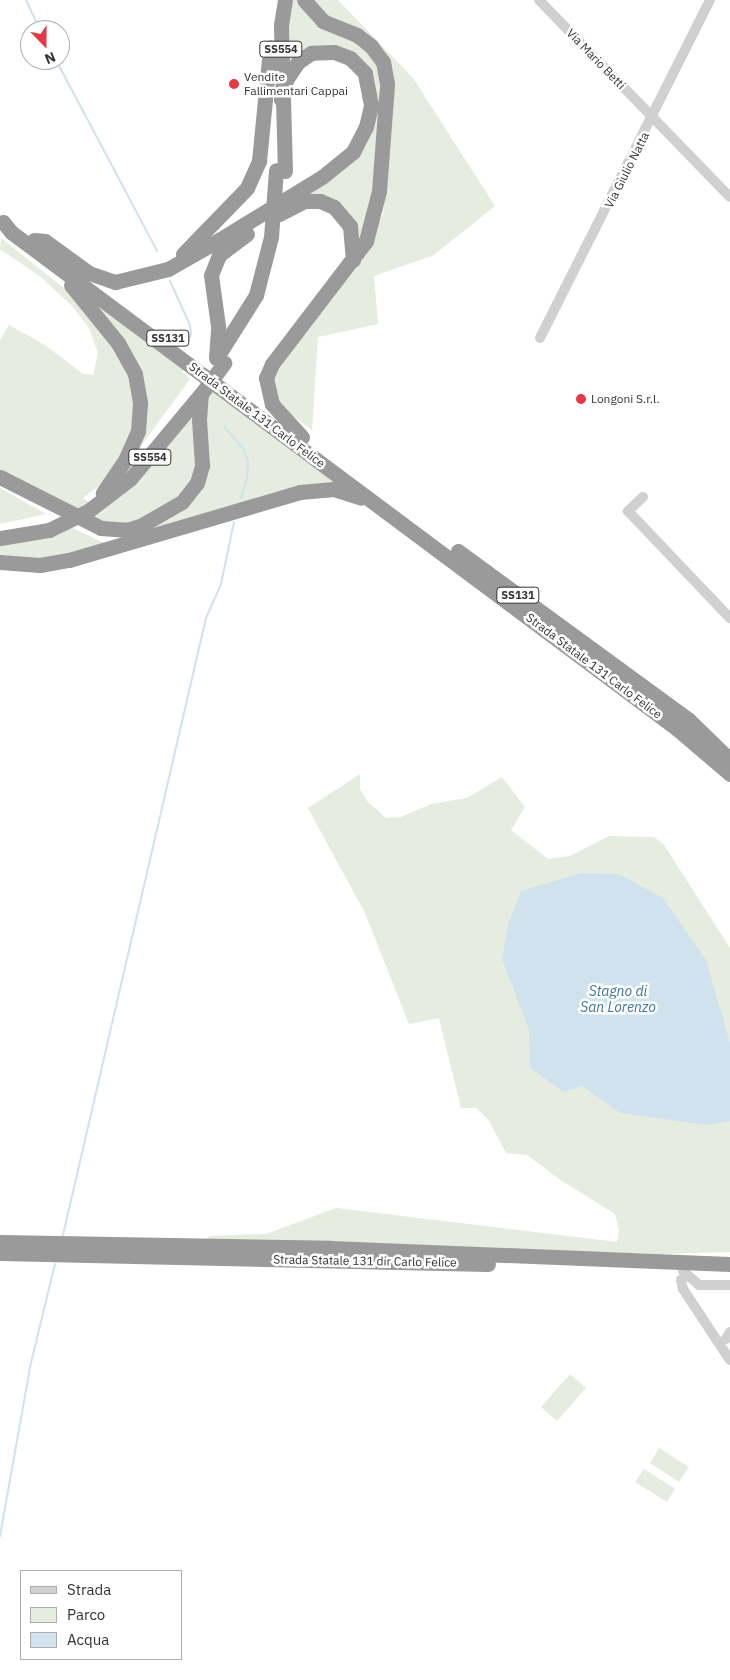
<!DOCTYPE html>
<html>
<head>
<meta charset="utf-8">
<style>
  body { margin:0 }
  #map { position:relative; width:730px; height:1680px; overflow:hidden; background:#fff; font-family:"IBM Plex Sans",sans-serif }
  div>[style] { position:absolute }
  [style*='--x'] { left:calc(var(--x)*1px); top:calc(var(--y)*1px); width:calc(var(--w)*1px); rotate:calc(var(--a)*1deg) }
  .green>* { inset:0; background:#e6ecdf }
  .water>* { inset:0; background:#cfe2ee }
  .stream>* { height:2px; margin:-1px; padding:0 1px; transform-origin:1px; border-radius:1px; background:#cfe2ee }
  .minor>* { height:10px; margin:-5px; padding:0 5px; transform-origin:5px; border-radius:5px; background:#d0d0d0 }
  .highway>* { height:15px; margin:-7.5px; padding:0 7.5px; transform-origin:7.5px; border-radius:7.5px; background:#9a9a9a }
  .highway-bridge>* { height:15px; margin:-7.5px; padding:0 7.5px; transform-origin:7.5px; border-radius:7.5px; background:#9a9a9a }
  .dots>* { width:14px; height:14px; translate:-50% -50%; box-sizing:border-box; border:2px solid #fff; border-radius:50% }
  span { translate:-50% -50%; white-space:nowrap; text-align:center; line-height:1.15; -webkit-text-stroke:5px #fff; paint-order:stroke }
  .shield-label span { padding:1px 4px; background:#fff; border:1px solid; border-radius:4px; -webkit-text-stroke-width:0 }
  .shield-label { font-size:11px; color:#333; font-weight:700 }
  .street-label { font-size:12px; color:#333 }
  .poi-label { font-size:12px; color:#333 }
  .left { translate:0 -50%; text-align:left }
  .water-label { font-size:14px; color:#3f7597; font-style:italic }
  .legend { position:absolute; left:20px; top:1570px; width:162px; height:90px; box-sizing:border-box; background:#fff; border:1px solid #adadad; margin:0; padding:6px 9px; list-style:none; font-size:15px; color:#333 }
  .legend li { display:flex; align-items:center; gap:10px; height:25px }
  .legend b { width:25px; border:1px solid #adadad }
  .north { position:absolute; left:20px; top:20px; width:50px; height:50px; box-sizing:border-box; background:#fff; border:1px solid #adadad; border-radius:50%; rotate:158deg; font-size:14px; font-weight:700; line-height:20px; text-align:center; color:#333 }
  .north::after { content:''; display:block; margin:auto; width:18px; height:22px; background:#e63946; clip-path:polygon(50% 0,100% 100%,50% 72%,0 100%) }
</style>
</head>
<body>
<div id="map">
  <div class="green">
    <div style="clip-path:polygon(290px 0,300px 0,314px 22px,365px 46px,380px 69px,375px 193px,360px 244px,350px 216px,299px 199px,318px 185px,374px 116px,350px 50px,286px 68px)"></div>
    <div style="clip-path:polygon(310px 0,338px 0,413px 78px,495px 206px,434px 255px,374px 276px,378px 324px,318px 337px,312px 430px,280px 407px,273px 380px,277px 368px,360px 262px,383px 214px,390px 70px)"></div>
    <div style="clip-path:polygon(1px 238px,70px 293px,117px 348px,134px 384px,134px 432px,103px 483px,83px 498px,99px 510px,194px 408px,197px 438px,194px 474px,184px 492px,155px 515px,113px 527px,0 470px,0 340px,9px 325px,45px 345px,83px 374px,93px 375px,98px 353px,89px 328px,72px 306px,41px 277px,0 249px)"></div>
    <div style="clip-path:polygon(86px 295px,186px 367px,182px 372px,190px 379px,138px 450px,144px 395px)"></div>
    <div style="clip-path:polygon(211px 389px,348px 488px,127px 538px,102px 536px,112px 535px,202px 482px,203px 410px)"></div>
    <div style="clip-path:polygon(0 488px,46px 514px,0 524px)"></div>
    <div style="clip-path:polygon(70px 527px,107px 544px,42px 560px,0 558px,0 543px)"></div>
    <div style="clip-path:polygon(360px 774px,360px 789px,368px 802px,386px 818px,401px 817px,431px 804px,467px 798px,502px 777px,525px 807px,511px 830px,548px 859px,570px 856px,609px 836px,654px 837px,664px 845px,730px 948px,730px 1252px,666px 1254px,205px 1240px,210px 1236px,266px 1234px,336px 1208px,617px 1242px,619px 1230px,615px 1214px,559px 1179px,527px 1155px,506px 1153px,488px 1119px,476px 1108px,461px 1108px,439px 1018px,409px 1024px,365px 913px,308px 808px)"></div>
    <div style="clip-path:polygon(570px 1374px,586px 1388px,557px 1421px,541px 1407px)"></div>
    <div style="clip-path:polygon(659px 1448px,689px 1467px,679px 1482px,650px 1463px)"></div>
    <div style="clip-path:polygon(644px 1469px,675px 1489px,667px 1502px,635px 1482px)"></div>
  </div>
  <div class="water">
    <div style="clip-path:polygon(581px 873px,619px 874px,663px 898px,706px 960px,730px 1043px,730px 1121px,707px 1125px,620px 1113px,582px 1086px,564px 1092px,530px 1068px,529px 1030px,502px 959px,508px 925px,521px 891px)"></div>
  </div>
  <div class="stream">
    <div style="--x:26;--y:0;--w:33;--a:65"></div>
    <div style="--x:56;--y:60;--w:216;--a:62.1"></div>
    <div style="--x:170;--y:281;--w:48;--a:65.6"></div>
    <div style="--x:190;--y:325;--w:9;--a:84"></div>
    <div style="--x:191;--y:334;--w:13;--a:113"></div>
    <div style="--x:224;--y:426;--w:31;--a:50"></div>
    <div style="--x:244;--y:450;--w:12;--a:70"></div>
    <div style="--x:248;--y:461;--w:17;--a:93"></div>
    <div style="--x:247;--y:478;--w:21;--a:107"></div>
    <div style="--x:63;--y:1235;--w:633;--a:-76.95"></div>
    <div style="--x:206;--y:618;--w:37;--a:-66"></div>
    <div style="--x:221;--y:584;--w:63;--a:-78.2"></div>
    <div style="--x:0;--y:1536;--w:172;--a:-79.9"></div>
    <div style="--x:30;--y:1367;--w:106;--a:-76.4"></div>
  </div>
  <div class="minor">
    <div style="--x:539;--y:0;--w:274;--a:45.9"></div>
    <div style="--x:540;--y:338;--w:378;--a:-63.3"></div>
    <div style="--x:643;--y:497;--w:21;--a:137"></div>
    <div style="--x:628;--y:511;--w:148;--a:46.4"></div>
    <div style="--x:683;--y:1271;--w:21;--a:41"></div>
    <div style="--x:699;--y:1285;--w:31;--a:0"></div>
    <div style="--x:687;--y:1275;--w:8;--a:140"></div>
    <div style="--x:681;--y:1280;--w:9;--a:77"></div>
    <div style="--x:683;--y:1289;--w:85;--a:56.5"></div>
    <div style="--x:726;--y:1339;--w:8;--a:-60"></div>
  </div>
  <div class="highway">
    <div style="--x:285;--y:171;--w:146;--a:-91.6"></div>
    <div style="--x:281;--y:25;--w:25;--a:-81"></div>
    <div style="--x:279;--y:214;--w:29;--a:-27"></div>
    <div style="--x:305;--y:201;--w:15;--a:0"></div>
    <div style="--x:320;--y:201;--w:15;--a:23"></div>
    <div style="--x:334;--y:207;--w:25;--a:50"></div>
    <div style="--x:350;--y:226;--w:34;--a:85"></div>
    <div style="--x:3;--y:222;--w:13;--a:51"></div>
    <div style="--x:11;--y:232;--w:830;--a:36.72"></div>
    <div style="--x:676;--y:728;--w:71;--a:40.4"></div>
    <div style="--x:34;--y:240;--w:11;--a:5"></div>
    <div style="--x:45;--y:241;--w:54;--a:36"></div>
    <div style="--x:89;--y:273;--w:28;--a:19"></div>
    <div style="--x:115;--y:282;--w:55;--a:-13.8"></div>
    <div style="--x:168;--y:269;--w:59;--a:-29.6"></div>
    <div style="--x:219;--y:240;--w:121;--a:-31.5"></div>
    <div style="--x:322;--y:177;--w:40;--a:-39"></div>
    <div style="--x:353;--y:152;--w:28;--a:-63"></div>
    <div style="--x:366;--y:127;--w:23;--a:-77"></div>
    <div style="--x:371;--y:105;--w:33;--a:-101"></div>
    <div style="--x:365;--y:73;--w:21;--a:-135"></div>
    <div style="--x:350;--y:58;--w:17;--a:-159"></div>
    <div style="--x:334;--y:52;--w:23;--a:178"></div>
    <div style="--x:311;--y:53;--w:16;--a:145"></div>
    <div style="--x:298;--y:62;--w:22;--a:124"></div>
    <div style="--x:286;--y:80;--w:20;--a:105"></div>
    <div style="--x:183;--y:254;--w:92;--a:-45.9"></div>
    <div style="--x:247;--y:188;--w:30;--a:-66"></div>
    <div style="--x:259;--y:161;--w:114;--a:-84.4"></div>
    <div style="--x:71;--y:285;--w:75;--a:51"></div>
    <div style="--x:118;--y:343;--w:35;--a:61"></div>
    <div style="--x:135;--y:374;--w:29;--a:80"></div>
    <div style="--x:140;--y:403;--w:28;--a:94"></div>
    <div style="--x:138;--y:431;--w:32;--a:114"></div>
    <div style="--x:125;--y:460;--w:40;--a:124"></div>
    <div style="--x:217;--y:357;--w:73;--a:-57.8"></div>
    <div style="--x:256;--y:295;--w:60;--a:-75.5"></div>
    <div style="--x:216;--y:358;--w:32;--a:-86"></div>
    <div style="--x:218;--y:326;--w:51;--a:-97.8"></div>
    <div style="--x:211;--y:275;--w:22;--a:-68"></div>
    <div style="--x:219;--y:255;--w:35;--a:-37"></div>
    <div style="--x:302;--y:437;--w:45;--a:-132.3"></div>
    <div style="--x:272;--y:404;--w:27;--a:-103"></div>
    <div style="--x:266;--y:378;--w:15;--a:-67"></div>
    <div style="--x:272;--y:364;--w:155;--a:-52.6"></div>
    <div style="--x:366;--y:241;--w:52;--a:-75.4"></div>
    <div style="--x:379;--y:191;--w:107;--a:-85.7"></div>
    <div style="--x:387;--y:84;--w:22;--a:-100"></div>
    <div style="--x:383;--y:62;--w:20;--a:-127"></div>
    <div style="--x:371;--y:46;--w:18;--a:-142"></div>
    <div style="--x:357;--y:35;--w:37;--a:-158"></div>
    <div style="--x:323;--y:21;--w:28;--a:-132"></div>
    <div style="--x:0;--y:477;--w:113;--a:26.8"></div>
    <div style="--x:101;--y:528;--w:26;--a:4"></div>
    <div style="--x:127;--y:530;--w:16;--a:-18"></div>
    <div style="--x:142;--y:525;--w:46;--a:-29.9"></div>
    <div style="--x:182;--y:502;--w:24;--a:-52"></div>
    <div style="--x:197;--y:483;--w:19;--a:-74"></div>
    <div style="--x:202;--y:465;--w:45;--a:-93.8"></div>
    <div style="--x:199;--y:420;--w:26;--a:-86"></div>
    <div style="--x:88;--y:511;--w:53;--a:-37.3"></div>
    <div style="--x:130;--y:479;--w:109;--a:-50.2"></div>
    <div style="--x:0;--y:538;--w:50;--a:-9.3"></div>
    <div style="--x:458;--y:551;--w:286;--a:36.2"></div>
    <div style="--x:689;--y:720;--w:57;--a:44.3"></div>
    <div style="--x:0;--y:562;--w:40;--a:4.3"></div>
    <div style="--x:40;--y:565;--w:29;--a:-10"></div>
    <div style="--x:69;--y:560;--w:241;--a:-16.4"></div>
    <div style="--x:300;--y:492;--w:34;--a:-5"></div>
    <div style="--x:334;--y:489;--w:28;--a:18"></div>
    <div style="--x:0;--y:1242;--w:331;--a:1"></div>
    <div style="--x:331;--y:1248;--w:399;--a:2.3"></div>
    <div style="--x:0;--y:1253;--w:488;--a:1.3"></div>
  </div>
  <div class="highway-bridge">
    <div style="--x:271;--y:237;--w:67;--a:-85.7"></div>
    <div style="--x:201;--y:394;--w:39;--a:-53"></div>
    <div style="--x:49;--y:530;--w:43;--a:-26"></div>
  </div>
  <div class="dots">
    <div style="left:234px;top:84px;background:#e63946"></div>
    <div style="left:581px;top:399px;background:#e63946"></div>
  </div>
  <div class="shield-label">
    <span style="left:281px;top:49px">SS554</span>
    <span style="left:168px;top:338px">SS131</span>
    <span style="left:150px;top:457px">SS554</span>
    <span style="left:518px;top:595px">SS131</span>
  </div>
  <div class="street-label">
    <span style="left:596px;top:59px;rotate:46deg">Via Mario Betti</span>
    <span style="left:627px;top:170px;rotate:-63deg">Via Giulio Natta</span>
    <span style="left:257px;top:415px;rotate:37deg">Strada Statale 131 Carlo Felice</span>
    <span style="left:594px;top:666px;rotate:37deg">Strada Statale 131 Carlo Felice</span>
    <span style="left:365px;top:1261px;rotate:1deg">Strada Statale 131 dir Carlo Felice</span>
  </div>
  <div class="poi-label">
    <span class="left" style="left:244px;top:84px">Vendite<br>Fallimentari Cappai</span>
    <span class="left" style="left:591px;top:399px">Longoni S.r.l.</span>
  </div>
  <div class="water-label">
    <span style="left:618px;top:999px">Stagno di<br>San Lorenzo</span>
  </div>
  <ul class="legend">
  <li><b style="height:6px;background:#d0d0d0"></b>Strada</li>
  <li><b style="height:14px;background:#e6ecdf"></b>Parco</li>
  <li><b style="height:14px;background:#cfe2ee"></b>Acqua</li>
  </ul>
  <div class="north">N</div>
</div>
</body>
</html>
